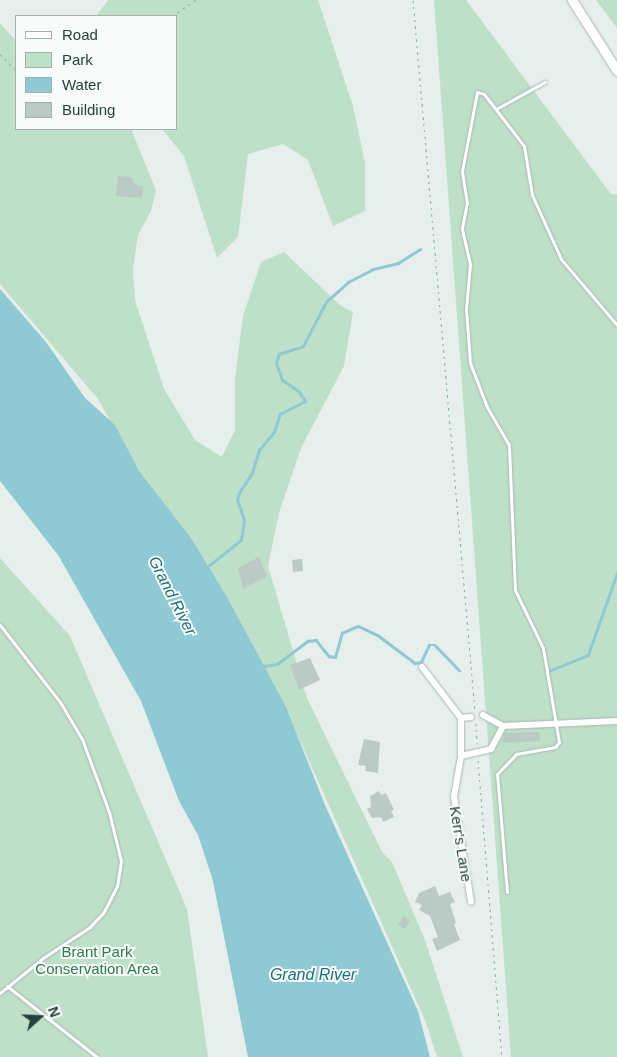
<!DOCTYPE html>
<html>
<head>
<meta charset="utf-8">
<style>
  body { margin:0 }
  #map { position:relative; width:617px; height:1057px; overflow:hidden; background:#e6efeb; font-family:Helvetica,sans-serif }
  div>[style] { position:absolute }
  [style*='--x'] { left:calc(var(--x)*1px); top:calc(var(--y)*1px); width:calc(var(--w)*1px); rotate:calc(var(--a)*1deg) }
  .green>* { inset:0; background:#bfe0c8 }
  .water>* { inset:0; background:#8ec9d4 }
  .stream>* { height:2.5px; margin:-1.25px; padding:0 1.25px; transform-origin:1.25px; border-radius:1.25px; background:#8ec9d4 }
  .building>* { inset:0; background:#bbcac4 }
  .path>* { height:1px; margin-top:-0.5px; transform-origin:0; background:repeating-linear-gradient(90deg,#86b3a5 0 2.5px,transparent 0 6.5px) }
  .roads { filter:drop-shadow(0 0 1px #a8b8b2) drop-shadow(0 0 1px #a8b8b2) }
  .lane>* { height:3px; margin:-1.5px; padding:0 1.5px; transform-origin:1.5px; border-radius:1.5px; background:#fff }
  .street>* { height:6px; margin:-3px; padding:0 3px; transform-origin:3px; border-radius:3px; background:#fff }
  .secondary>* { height:9px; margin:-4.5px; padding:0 4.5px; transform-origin:4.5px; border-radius:4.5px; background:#fff }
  span { translate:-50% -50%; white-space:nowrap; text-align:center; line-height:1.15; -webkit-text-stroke:4px #f7fbf9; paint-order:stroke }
  .street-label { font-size:15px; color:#24423a }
  .park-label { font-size:15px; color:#2d7a4b }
  .water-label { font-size:16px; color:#1c6f80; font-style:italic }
  .legend { position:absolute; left:15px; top:15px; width:162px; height:115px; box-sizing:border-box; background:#f7fbf9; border:1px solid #a3b1ad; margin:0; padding:6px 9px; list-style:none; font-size:15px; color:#24423a }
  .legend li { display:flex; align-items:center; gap:10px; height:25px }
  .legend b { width:25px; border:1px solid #a3b1ad }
  .north { position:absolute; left:15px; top:992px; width:50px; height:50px; -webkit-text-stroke:4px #f7fbf9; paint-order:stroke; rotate:70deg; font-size:14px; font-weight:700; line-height:20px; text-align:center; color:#24423a }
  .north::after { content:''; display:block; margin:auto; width:18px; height:22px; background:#24423a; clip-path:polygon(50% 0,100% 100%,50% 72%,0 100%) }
</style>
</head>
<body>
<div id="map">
  <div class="green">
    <div style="clip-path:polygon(108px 0,318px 0,353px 106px,365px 163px,365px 211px,333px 226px,308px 160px,283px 144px,248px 154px,238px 237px,217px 258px,184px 156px,162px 129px,176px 129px,176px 16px,96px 16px)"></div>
    <div style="clip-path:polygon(434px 0,466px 0,611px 194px,617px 194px,617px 1057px,511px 1057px)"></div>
    <div style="clip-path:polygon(596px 0,617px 0,617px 28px)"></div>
    <div style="clip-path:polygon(0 23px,16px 41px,16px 129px,131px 129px,156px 190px,151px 211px,138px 235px,133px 269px,135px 300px,164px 389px,195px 440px,222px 457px,235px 430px,235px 379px,243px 316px,261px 262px,284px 252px,341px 306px,353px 312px,344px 366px,301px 448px,279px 513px,268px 566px,307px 698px,382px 852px,392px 862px,425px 940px,463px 1057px,437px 1057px,425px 1020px,297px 734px,206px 566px,143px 480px,98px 399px,0 284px)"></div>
    <div style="clip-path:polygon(0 558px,70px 636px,187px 909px,208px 1057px,0 1057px)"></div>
  </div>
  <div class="water">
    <div style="clip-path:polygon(0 289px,46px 342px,85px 398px,115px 425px,139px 471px,191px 538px,227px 597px,286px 707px,325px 805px,418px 1011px,430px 1057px,248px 1057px,213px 881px,198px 835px,179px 801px,141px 701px,58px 555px,0 481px)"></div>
  </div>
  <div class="stream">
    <div style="--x:207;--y:567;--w:43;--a:-38.5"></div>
    <div style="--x:241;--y:540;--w:20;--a:-81"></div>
    <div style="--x:244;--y:520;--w:21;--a:-109"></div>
    <div style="--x:237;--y:500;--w:7;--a:-74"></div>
    <div style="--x:239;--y:493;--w:24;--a:-57"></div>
    <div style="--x:252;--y:473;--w:24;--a:-73"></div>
    <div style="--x:259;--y:450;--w:23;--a:-50"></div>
    <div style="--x:274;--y:432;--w:19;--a:-72"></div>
    <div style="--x:280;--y:414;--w:28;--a:-27"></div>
    <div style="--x:305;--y:401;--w:11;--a:-124"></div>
    <div style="--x:299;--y:392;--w:21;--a:-145"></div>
    <div style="--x:282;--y:380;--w:18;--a:-109"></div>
    <div style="--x:276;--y:363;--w:9;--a:-72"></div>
    <div style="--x:279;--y:354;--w:25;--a:-18"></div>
    <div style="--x:303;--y:346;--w:50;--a:-62.4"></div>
    <div style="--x:326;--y:302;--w:30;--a:-42"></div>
    <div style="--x:348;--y:282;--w:28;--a:-27"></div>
    <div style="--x:373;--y:269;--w:26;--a:-13"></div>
    <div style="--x:398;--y:263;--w:26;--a:-32"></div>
    <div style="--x:263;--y:666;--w:14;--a:-8"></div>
    <div style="--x:277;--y:664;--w:39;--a:-37"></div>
    <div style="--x:308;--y:641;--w:8;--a:-7"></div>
    <div style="--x:316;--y:640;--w:21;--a:51"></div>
    <div style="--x:329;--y:656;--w:6;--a:9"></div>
    <div style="--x:335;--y:657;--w:25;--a:-74"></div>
    <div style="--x:342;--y:633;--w:17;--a:-24"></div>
    <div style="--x:358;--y:626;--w:23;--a:25"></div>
    <div style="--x:379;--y:636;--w:45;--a:36.9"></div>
    <div style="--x:415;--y:663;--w:6;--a:-9"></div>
    <div style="--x:421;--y:662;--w:19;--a:-65"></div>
    <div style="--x:429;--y:645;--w:6;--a:0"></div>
    <div style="--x:435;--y:645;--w:35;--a:46"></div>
    <div style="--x:549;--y:671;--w:42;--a:-22.3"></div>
    <div style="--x:588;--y:655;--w:87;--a:-70.5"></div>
  </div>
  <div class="building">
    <div style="clip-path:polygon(118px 176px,132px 177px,134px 184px,143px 187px,142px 198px,116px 196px)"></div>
    <div style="clip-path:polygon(259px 557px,267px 576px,243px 589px,238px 568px)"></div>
    <div style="clip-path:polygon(302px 559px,303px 571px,293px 572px,292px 560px)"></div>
    <div style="clip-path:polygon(310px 658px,320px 680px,299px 690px,290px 665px)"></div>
    <div style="clip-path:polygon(539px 732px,540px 741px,502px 743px,505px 733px)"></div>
    <div style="clip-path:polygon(364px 739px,380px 742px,378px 773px,365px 771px,366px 766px,358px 765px)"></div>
    <div style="clip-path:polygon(379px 791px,381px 795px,386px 793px,394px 810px,391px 811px,394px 817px,383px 822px,381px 817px,372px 818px,367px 809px,371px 807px,370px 796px)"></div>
    <div style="clip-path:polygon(435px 886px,439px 896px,450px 892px,455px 902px,450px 904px,456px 923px,454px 924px,460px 940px,437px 951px,432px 939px,438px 937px,430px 916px,419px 910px,422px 905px,415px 902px,419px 893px)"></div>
    <div style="clip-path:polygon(403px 916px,410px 920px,405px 929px,398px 925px)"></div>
  </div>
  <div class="path">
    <div style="--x:413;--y:0;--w:715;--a:85.02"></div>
    <div style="--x:172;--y:16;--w:29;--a:-34"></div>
    <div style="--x:0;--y:54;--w:23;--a:45"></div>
    <div style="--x:476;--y:723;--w:21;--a:87"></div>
    <div style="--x:478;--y:760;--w:298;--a:85.4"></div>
  </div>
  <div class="roads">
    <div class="lane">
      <div style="--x:496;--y:109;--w:56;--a:-28.9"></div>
      <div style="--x:0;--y:625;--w:98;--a:52.1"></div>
      <div style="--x:60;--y:702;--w:43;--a:59.3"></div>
      <div style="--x:82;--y:739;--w:78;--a:69.7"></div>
      <div style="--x:109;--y:812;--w:50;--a:76.2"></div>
      <div style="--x:121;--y:861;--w:25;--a:99"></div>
      <div style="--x:117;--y:886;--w:30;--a:117"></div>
      <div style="--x:103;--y:913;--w:19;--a:133"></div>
      <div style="--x:90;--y:927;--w:56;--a:146.6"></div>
      <div style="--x:43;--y:958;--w:55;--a:140.9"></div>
      <div style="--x:507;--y:892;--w:118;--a:-94.8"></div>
      <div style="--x:497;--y:774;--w:28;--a:-46"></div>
      <div style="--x:516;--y:754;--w:40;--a:-10"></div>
      <div style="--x:555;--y:747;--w:6;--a:-51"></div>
      <div style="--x:559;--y:742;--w:95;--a:-99.7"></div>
      <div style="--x:543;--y:648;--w:64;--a:-115.8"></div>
      <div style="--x:515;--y:590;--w:145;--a:-92.4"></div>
      <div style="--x:509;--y:445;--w:44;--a:-120.1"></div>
      <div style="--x:487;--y:407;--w:47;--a:-111.1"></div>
      <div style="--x:470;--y:363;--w:54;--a:-94.2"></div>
      <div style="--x:466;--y:309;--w:45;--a:-84.9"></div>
      <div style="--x:470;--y:264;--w:37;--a:-103"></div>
      <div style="--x:462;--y:228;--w:25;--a:-79"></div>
      <div style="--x:467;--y:203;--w:32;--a:-99"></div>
      <div style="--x:462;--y:171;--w:80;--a:-79.2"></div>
      <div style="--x:477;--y:92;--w:7;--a:16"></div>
      <div style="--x:484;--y:94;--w:66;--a:52.4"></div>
      <div style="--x:524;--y:146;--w:50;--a:80.7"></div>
      <div style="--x:532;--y:195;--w:70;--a:65.6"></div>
      <div style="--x:561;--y:259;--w:87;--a:49.7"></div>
      <div style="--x:7;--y:986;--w:115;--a:38.3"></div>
    </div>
    <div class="street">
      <div style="--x:422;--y:667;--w:64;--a:52.6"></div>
      <div style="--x:461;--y:718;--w:10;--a:-6"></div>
      <div style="--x:483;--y:715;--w:23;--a:29"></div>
      <div style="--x:503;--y:726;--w:114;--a:-2.5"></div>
      <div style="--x:461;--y:718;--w:38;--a:90"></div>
      <div style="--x:461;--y:756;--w:42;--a:99.7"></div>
      <div style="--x:454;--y:797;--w:106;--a:80.8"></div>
      <div style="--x:461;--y:756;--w:31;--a:-13"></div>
      <div style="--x:491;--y:749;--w:26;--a:-62"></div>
    </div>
    <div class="secondary">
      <div style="--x:572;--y:0;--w:84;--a:57.6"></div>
    </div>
  </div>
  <div class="street-label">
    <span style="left:461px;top:844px;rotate:81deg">Kerr's Lane</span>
  </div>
  <div class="park-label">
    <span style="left:97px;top:960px">Brant Park<br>Conservation Area</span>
  </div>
  <div class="water-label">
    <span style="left:172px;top:596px;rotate:63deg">Grand River</span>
    <span style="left:313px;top:975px">Grand River</span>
  </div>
  <ul class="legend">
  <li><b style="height:6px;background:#fff"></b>Road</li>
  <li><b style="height:14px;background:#bfe0c8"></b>Park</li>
  <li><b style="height:14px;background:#8ec9d4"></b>Water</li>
  <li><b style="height:14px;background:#bbcac4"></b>Building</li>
  </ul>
  <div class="north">N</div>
</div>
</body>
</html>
